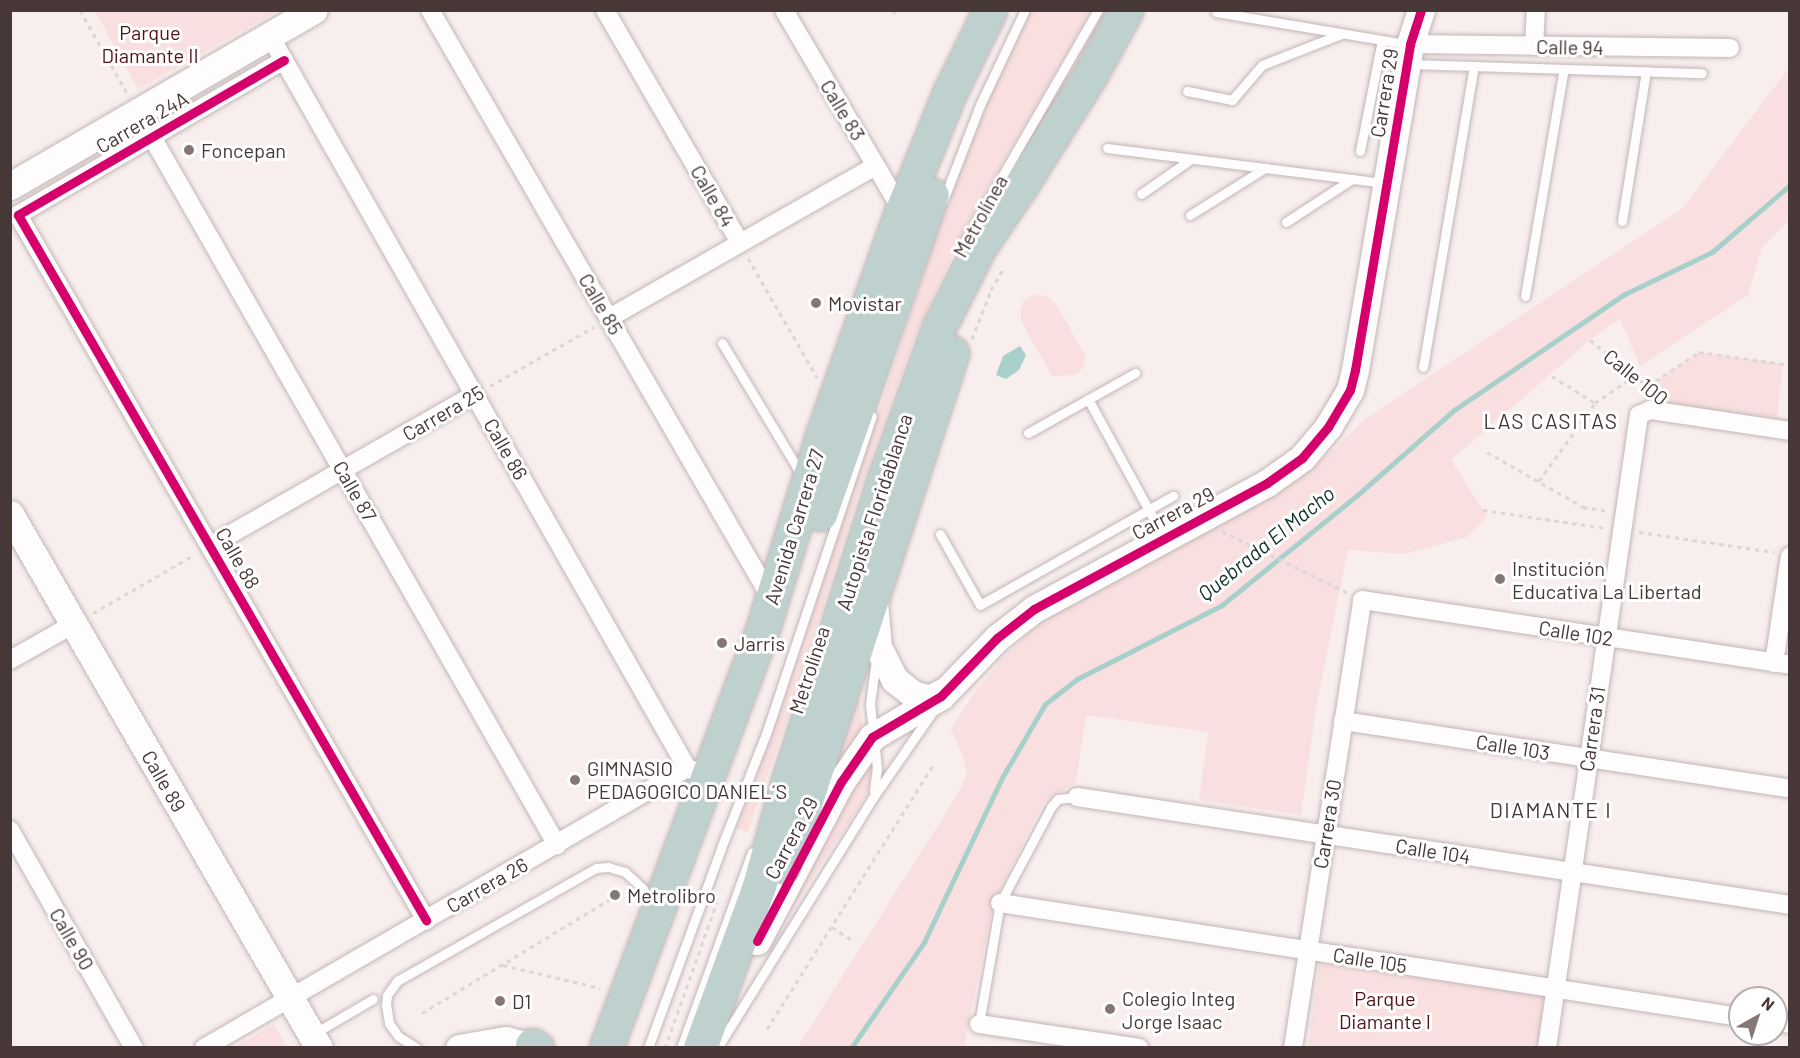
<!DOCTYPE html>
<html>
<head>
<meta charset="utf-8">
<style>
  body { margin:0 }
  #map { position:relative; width:1800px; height:1058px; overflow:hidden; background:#f8eeee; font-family:Barlow,sans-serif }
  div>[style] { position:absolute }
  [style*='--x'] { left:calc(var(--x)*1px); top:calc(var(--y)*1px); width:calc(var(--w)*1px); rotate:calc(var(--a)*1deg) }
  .green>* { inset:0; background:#f9dfdf }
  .water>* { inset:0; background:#a8d0ca }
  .stream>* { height:5px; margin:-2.5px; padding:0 2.5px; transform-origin:2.5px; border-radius:2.5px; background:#a8d0ca }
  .path>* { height:3px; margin-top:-1.5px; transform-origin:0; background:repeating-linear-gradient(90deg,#dbd7d7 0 4.5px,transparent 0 9px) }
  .roads { filter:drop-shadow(0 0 2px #c2b6b6) drop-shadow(0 0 2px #c2b6b6) }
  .lane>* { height:9px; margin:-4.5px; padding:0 4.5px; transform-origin:4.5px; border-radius:4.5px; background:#fefcfc }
  .street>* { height:18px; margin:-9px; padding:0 9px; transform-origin:9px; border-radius:9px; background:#fefcfc }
  .secondary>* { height:27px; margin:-13.5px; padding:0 13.5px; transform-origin:13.5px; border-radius:13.5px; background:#fefcfc }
  .highway>* { height:33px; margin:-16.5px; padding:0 16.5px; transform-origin:16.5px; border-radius:16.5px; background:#bed1cf }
  .cycleway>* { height:9px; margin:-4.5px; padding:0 4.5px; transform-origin:4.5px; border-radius:4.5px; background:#d6006c }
  .dots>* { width:16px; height:16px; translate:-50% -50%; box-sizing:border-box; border:3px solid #fff; border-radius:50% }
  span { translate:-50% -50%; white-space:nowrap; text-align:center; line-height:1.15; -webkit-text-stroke:6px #fff; paint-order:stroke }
  .park-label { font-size:20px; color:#531218 }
  .street-label { font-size:20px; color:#473736 }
  .poi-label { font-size:20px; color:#473736 }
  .left { translate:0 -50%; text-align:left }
  .neighbourhood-label { font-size:21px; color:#473736; letter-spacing:1.5px }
  .water-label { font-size:21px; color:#10302c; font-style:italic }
  .frame { position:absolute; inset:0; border:12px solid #473736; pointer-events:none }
  .north { position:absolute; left:1728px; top:986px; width:60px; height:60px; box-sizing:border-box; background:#fff; border:2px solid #b5afaf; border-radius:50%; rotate:39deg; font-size:16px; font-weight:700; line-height:24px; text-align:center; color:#473736 }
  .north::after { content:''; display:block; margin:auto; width:21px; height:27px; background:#857776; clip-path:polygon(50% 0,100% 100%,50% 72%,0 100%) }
</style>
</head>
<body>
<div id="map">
  <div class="green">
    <div style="clip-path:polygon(95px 11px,278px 11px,138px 89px)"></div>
    <div style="clip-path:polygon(1030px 11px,1091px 11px,967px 223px,913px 341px,856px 501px,793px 702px,747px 833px,737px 828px,781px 710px,943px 215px,983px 111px)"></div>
    <div style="clip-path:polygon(1789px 68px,1789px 220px,1762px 247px,1748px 295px,1640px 366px,1620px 319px,1590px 340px,1451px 460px,1487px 516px,1467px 537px,1405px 554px,1348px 550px,1316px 708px,1301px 815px,1199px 800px,1208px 732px,1086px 715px,1076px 782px,1043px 803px,994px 900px,964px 1047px,797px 1048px,959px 792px,967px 773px,963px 757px,951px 729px,977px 689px,1003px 658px,1043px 620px,1276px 495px,1322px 460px,1365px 419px,1682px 209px)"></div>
    <div style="clip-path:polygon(1035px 295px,1046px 296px,1056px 304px,1086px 357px,1083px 368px,1076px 375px,1052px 376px,1021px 321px,1020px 309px,1026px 298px)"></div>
    <div style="clip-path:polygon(1699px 352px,1783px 364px,1777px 418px,1669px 404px,1648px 386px)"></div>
    <div style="clip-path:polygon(868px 636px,859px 696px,863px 735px,847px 748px,830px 773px)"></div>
    <div style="clip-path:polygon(870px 748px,872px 766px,868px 793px,765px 950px)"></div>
    <div style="clip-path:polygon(1319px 964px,1544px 996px,1537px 1047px,1308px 1048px)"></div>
    <div style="clip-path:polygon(274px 1025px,287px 1047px,234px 1047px)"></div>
  </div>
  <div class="water">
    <div style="clip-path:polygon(1020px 346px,1026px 355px,1019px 370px,1006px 379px,996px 375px,1003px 356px)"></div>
  </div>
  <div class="stream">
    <div style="--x:851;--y:1048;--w:129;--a:-55.4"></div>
    <div style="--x:924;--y:942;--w:184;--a:-64.6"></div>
    <div style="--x:1003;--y:776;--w:83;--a:-59.7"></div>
    <div style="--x:1045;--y:704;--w:41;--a:-38"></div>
    <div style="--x:1077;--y:679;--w:163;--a:-27"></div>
    <div style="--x:1222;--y:605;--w:171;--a:-39.1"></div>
    <div style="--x:1355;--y:497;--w:132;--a:-41.3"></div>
    <div style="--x:1454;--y:410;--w:207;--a:-34.2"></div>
    <div style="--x:1625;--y:294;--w:97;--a:-25.8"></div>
    <div style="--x:1712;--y:252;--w:103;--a:-40.7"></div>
  </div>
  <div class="path">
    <div style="--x:80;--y:10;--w:95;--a:60.5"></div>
    <div style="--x:893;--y:10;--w:8;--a:60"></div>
    <div style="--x:748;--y:258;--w:138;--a:59.9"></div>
    <div style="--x:972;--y:339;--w:53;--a:-68.8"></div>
    <div style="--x:991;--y:290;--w:24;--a:-60"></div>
    <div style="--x:1590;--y:340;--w:85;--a:38.8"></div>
    <div style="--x:1552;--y:376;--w:51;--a:32.1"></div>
    <div style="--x:490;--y:386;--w:120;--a:-29.6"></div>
    <div style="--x:1648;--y:386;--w:61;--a:-33.7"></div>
    <div style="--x:1699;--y:352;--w:92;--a:8.1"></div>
    <div style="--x:1487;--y:452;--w:111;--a:29.8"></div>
    <div style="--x:1583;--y:507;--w:24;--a:9"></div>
    <div style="--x:1539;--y:481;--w:96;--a:-54.3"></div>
    <div style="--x:1595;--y:403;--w:47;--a:-34.7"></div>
    <div style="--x:1483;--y:510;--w:124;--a:8.3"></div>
    <div style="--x:1222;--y:531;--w:140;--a:26.2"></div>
    <div style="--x:1639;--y:532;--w:137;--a:8.4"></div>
    <div style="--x:93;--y:613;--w:116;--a:-29.9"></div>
    <div style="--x:832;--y:927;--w:27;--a:33"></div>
    <div style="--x:503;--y:965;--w:100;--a:13.3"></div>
    <div style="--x:422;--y:1013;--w:222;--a:-31.2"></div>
    <div style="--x:767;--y:1029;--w:312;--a:-57.8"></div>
    <div style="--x:665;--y:1048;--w:155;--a:-70.4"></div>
  </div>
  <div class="roads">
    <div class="lane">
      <div style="--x:1216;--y:12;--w:193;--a:9.6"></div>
      <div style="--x:1410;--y:64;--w:292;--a:1.8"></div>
      <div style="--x:1187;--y:91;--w:46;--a:11.3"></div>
      <div style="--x:1232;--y:100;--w:46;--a:-49.4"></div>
      <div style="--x:1262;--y:65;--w:85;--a:-21.4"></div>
      <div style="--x:1107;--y:148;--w:278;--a:7.2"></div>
      <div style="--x:1360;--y:151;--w:113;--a:-78.8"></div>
      <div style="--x:1141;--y:194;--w:61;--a:-35"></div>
      <div style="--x:943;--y:201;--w:103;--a:-68.9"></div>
      <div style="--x:980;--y:105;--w:105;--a:-64.7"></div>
      <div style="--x:1190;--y:215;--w:89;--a:-32.1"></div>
      <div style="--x:1622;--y:221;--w:152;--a:-80.9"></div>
      <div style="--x:1286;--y:222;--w:79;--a:-33.1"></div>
      <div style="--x:964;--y:242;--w:268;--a:-60"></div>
      <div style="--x:1525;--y:296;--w:230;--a:-80.3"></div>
      <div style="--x:722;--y:343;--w:153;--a:58.9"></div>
      <div style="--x:1423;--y:367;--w:304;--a:-80.4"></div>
      <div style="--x:1088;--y:399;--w:156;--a:61.3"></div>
      <div style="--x:1028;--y:433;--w:123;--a:-29.3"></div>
      <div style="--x:940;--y:534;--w:81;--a:60.6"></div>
      <div style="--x:980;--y:605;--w:222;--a:-29.5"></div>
      <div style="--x:874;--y:791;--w:23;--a:-83"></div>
      <div style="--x:877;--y:768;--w:64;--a:-96.2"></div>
      <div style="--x:870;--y:704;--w:45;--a:-82.4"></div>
      <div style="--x:979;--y:1024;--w:123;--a:-80.2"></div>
      <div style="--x:1000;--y:903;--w:109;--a:-62"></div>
      <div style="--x:1051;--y:807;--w:11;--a:-49"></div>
      <div style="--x:1058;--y:799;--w:19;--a:-6"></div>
      <div style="--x:315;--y:1033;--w:67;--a:-30.4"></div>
      <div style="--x:719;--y:1045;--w:290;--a:-58.1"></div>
      <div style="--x:872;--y:799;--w:107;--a:-55.3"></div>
      <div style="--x:417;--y:1048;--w:22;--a:-148"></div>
      <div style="--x:398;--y:1036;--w:16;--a:-125"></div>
      <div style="--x:389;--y:1023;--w:18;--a:-99"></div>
      <div style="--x:386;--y:1005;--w:10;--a:-84"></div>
      <div style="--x:387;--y:995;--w:17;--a:-54"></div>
      <div style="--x:397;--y:981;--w:229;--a:-29.6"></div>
      <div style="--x:596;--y:868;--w:12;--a:-5"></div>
      <div style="--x:608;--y:867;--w:18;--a:16"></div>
      <div style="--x:625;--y:872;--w:25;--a:43"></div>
      <div style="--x:643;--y:889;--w:17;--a:57"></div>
      <div style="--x:648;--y:1048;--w:213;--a:-69.9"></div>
      <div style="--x:721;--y:848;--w:123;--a:-68.5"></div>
      <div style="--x:766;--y:734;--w:335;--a:-71.6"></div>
      <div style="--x:681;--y:1048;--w:208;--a:-70.1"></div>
    </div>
    <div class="street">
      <div style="--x:430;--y:10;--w:680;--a:59.89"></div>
      <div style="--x:605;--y:10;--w:269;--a:59.9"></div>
      <div style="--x:784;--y:10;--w:232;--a:59.5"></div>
      <div style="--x:270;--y:36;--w:842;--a:60.33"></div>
      <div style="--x:1410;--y:44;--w:320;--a:0.7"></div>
      <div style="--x:1534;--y:46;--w:36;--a:-87"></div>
      <div style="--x:284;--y:60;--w:308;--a:149.8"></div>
      <div style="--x:18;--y:215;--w:815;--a:59.94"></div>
      <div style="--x:152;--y:137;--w:816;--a:60.23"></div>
      <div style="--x:609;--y:318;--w:307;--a:-29.7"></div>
      <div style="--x:210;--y:546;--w:305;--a:-29.8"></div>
      <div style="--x:10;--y:660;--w:73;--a:-29.4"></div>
      <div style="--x:1774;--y:663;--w:108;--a:-81.5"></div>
      <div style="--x:1343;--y:721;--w:452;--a:8.6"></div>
      <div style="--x:1077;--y:797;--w:721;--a:8.61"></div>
      <div style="--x:10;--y:830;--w:251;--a:60.4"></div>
      <div style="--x:1000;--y:903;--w:749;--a:8.76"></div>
      <div style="--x:1776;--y:1022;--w:14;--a:8"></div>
      <div style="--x:979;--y:1024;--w:162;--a:8.5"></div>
      <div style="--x:204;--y:1048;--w:558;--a:-30.1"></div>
      <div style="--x:687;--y:768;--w:11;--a:22"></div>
      <div style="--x:1293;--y:1048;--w:453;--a:-81.2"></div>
      <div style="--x:1362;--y:600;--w:433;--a:8.6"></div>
      <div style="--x:1547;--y:1048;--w:640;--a:-81.73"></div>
      <div style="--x:1639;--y:415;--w:12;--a:-24"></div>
      <div style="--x:1650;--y:410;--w:142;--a:8.5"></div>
    </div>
    <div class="secondary">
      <div style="--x:10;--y:186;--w:351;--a:-30.1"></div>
      <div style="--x:10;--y:514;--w:617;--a:59.94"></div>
      <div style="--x:874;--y:601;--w:46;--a:85"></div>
      <div style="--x:878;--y:647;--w:37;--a:63"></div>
      <div style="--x:895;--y:680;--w:23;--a:38"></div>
      <div style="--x:913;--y:694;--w:9;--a:18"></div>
      <div style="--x:922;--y:697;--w:9;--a:6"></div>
      <div style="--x:931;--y:698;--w:13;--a:-27"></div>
      <div style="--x:757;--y:941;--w:180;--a:-62.2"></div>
      <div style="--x:841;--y:782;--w:55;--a:-55.4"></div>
      <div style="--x:872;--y:737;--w:80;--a:-30.7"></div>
      <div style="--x:941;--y:696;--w:81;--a:-46"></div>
      <div style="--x:997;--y:638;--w:47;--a:-38.1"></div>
      <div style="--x:1034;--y:609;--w:265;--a:-28.4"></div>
      <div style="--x:1267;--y:483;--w:43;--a:-35.5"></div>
      <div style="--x:1302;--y:458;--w:40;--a:-50"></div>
      <div style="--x:1328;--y:427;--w:43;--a:-59.3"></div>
      <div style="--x:1350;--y:390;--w:21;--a:-76"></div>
      <div style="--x:1355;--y:370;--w:331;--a:-80.4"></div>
      <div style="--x:1410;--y:44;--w:36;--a:-72"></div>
      <div style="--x:459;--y:1048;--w:48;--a:-9.7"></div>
      <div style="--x:506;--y:1040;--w:31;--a:15"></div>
    </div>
    <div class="highway">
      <div style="--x:820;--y:514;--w:338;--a:-70.7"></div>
      <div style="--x:784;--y:868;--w:542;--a:-71.93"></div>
      <div style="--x:532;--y:1045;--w:6;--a:31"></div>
      <div style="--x:606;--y:1048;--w:445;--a:-69.5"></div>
      <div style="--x:762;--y:631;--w:204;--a:-72.9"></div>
      <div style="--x:822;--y:436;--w:240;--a:-70.5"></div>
      <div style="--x:902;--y:210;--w:127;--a:-67.9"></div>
      <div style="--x:950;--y:92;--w:91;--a:-64"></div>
      <div style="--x:700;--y:1048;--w:172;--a:-70"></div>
      <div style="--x:759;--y:886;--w:105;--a:-74.5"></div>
      <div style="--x:787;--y:785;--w:321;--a:-72.4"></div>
      <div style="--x:884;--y:479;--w:162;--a:-70.1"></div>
      <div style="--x:939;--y:327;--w:91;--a:-63.2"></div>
      <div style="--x:980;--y:246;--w:75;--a:-55.9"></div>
      <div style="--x:1022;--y:184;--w:130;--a:-57.9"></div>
      <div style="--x:1091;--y:74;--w:73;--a:-61.3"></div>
    </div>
  </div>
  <div class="cycleway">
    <div style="--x:284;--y:60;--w:308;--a:149.8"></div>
    <div style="--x:18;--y:215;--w:815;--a:59.94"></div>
    <div style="--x:757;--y:941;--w:180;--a:-62.2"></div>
    <div style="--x:841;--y:782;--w:55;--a:-55.4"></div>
    <div style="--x:872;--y:737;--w:80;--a:-30.7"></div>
    <div style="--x:941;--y:696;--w:81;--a:-46"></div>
    <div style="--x:997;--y:638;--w:47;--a:-38.1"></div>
    <div style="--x:1034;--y:609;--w:265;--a:-28.4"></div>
    <div style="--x:1267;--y:483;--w:43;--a:-35.5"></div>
    <div style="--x:1302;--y:458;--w:40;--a:-50"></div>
    <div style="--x:1328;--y:427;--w:43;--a:-59.3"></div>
    <div style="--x:1350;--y:390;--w:21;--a:-76"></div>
    <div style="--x:1355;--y:370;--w:331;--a:-80.4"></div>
    <div style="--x:1410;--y:44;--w:36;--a:-72"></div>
  </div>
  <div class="dots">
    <div style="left:189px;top:150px;background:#857776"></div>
    <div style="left:816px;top:303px;background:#857776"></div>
    <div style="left:1500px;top:579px;background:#857776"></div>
    <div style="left:722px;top:643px;background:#857776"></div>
    <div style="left:575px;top:780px;background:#857776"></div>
    <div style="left:615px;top:895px;background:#857776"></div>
    <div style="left:500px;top:1001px;background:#857776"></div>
    <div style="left:1110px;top:1009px;background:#857776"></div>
  </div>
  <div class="park-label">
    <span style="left:150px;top:44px">Parque<br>Diamante II</span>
    <span style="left:1385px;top:1010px">Parque<br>Diamante I</span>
  </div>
  <div class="street-label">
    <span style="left:1570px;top:47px;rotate:1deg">Calle 94</span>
    <span style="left:1384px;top:93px;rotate:-81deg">Carrera 29</span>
    <span style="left:843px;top:110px;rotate:59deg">Calle 83</span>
    <span style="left:142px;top:122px;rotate:-30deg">Carrera 24A</span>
    <span style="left:713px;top:196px;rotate:60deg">Calle 84</span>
    <span style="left:980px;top:216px;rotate:-61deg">Metrolínea</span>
    <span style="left:601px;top:304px;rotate:60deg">Calle 85</span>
    <span style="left:1636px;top:377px;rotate:39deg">Calle 100</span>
    <span style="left:443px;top:413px;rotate:-30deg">Carrera 25</span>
    <span style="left:506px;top:449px;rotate:60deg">Calle 86</span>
    <span style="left:355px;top:491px;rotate:60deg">Calle 87</span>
    <span style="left:874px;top:512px;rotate:-72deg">Autopista Floridablanca</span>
    <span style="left:1173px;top:513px;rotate:-28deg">Carrera 29</span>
    <span style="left:794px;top:527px;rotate:-73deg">Avenida Carrera 27</span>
    <span style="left:238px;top:558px;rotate:60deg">Calle 88</span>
    <span style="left:1576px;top:633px;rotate:9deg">Calle 102</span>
    <span style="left:809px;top:670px;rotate:-72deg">Metrolínea</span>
    <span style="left:1592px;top:729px;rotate:-82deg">Carrera 31</span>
    <span style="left:1513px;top:747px;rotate:9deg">Calle 103</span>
    <span style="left:164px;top:781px;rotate:60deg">Calle 89</span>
    <span style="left:1327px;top:824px;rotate:-81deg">Carrera 30</span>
    <span style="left:791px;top:838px;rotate:-62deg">Carrera 29</span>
    <span style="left:1433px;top:851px;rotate:9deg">Calle 104</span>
    <span style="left:487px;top:885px;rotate:-30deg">Carrera 26</span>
    <span style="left:72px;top:939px;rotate:60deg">Calle 90</span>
    <span style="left:1370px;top:960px;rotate:9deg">Calle 105</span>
  </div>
  <div class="poi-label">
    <span class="left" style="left:201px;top:150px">Foncepan</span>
    <span class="left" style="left:828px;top:303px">Movistar</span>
    <span class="left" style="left:1512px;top:580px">Institución<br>Educativa La Libertad</span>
    <span class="left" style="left:734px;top:643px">Jarris</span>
    <span class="left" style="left:587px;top:780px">GIMNASIO<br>PEDAGOGICO DANIEL´S</span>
    <span class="left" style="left:627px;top:895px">Metrolibro</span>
    <span class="left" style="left:1122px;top:1010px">Colegio Integ<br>Jorge Isaac</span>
    <span class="left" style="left:512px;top:1001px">D1</span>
  </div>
  <div class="neighbourhood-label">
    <span style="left:1551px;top:421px">LAS CASITAS</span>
    <span style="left:1551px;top:810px">DIAMANTE I</span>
  </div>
  <div class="water-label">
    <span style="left:1266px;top:543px;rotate:-39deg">Quebrada El Macho</span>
  </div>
  <div class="frame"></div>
  <div class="north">N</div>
</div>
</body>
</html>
